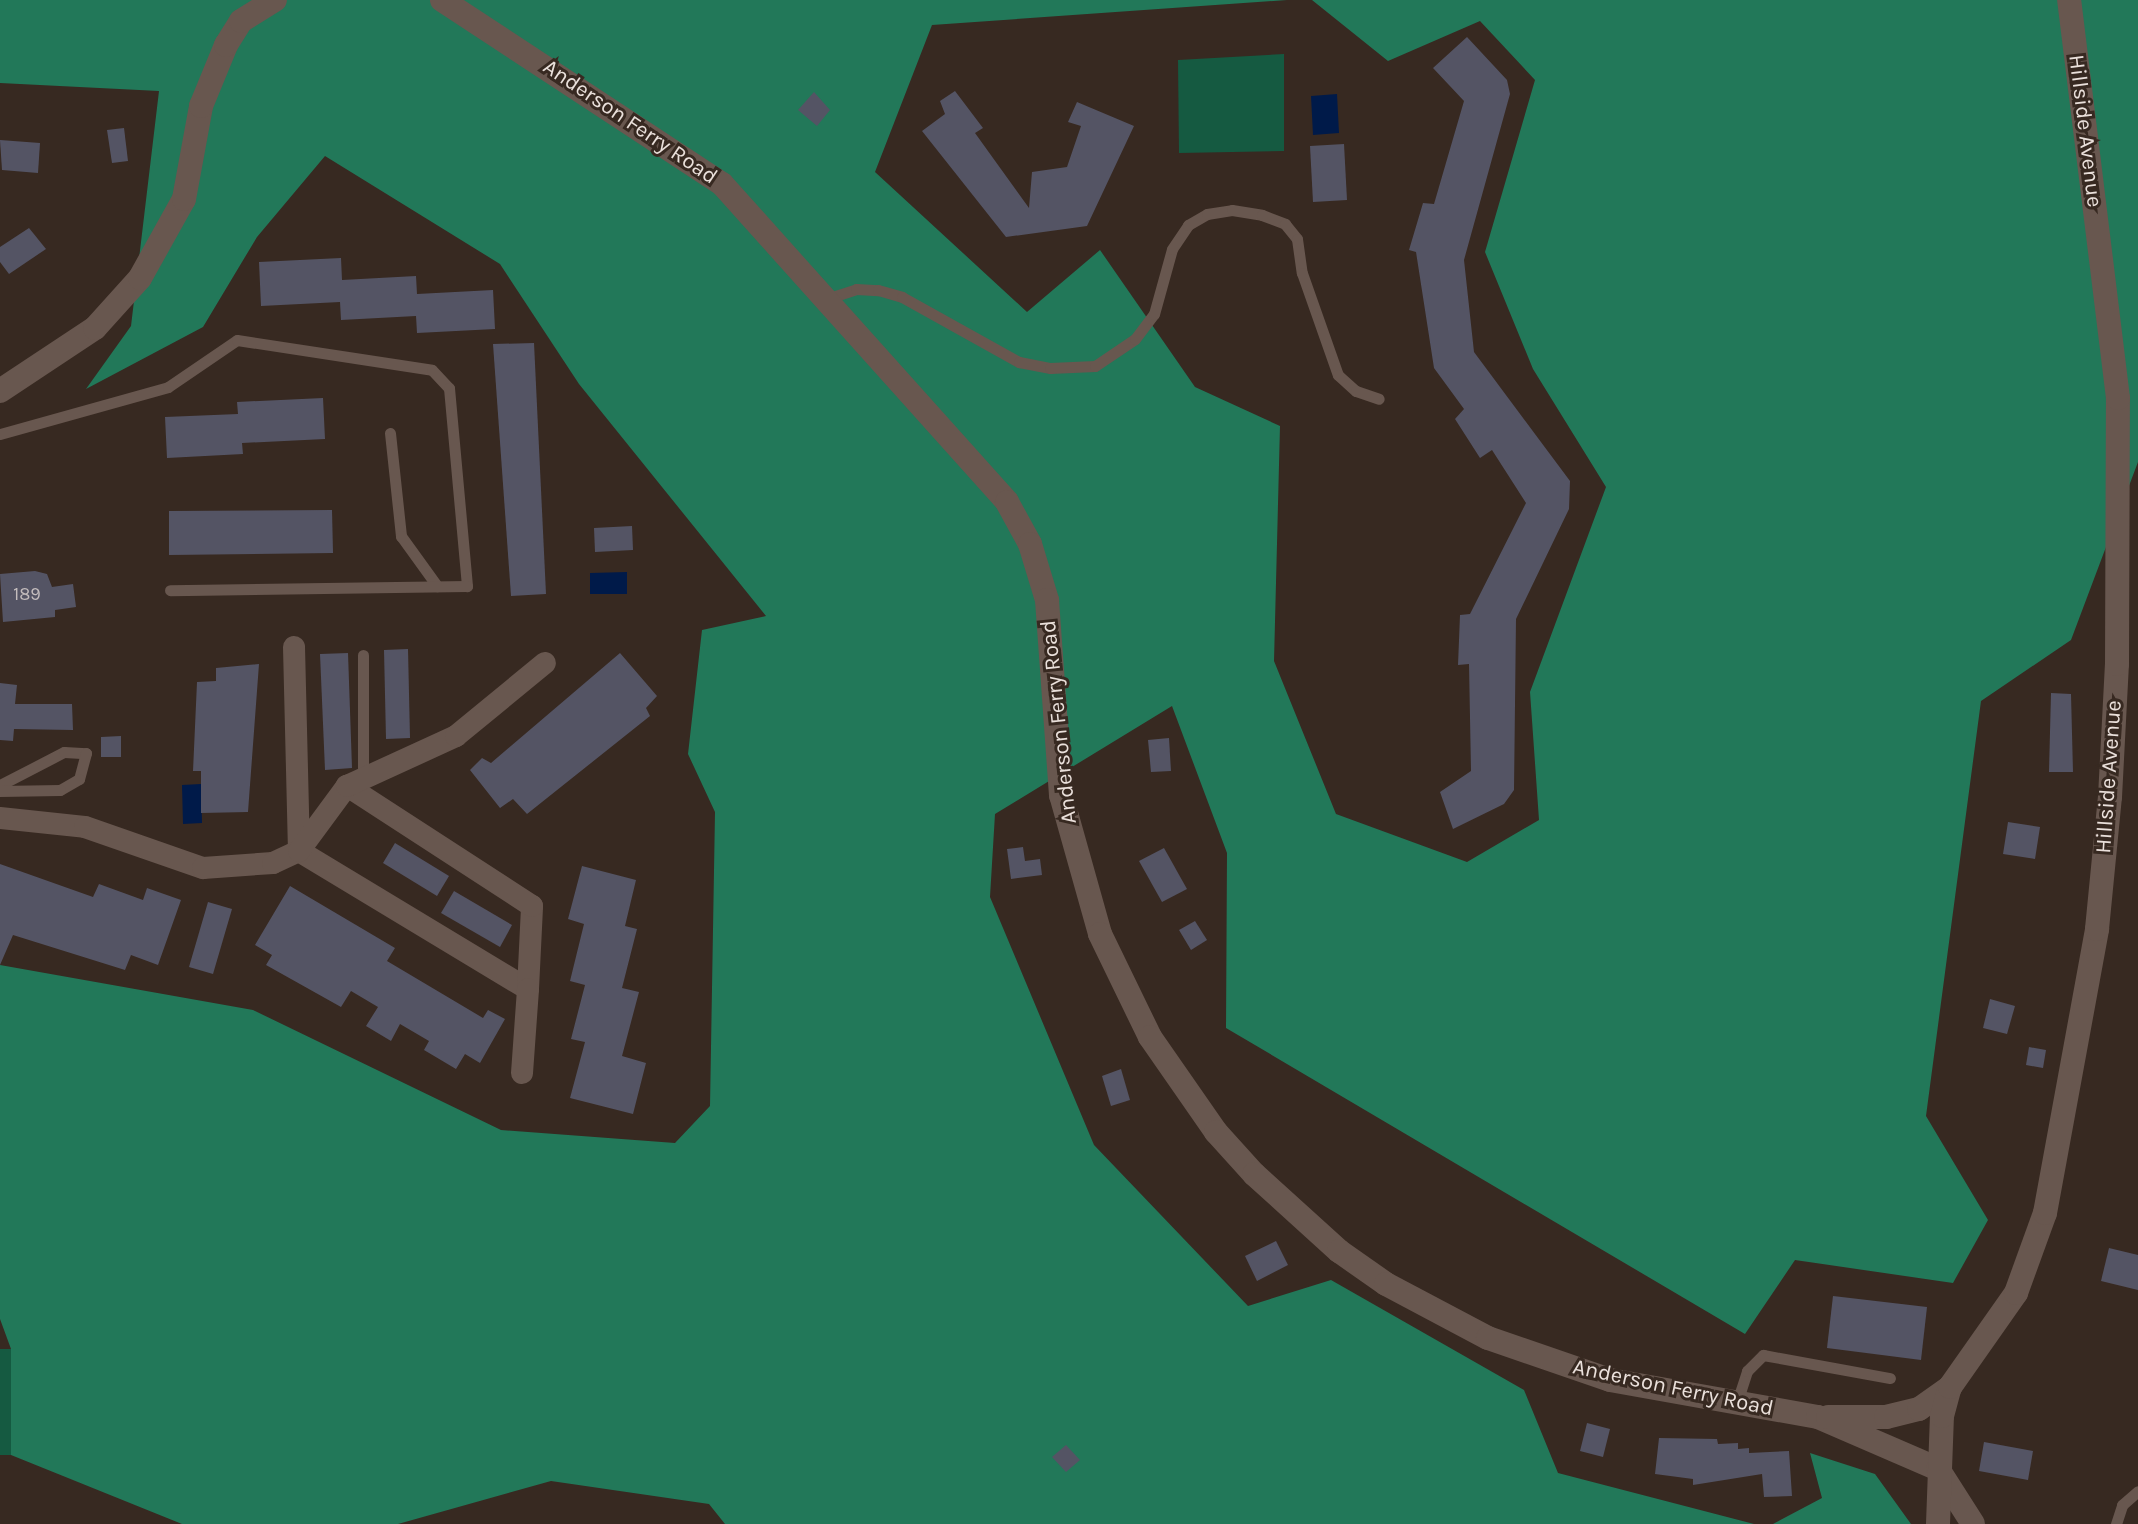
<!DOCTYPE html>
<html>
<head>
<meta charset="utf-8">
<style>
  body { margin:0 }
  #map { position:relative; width:2138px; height:1524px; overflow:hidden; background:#372921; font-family:Karla,sans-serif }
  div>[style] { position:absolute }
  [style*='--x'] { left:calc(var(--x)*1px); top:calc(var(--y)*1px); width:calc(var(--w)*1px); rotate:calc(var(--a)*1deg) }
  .green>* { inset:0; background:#155a41 }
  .forest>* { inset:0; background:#227859 }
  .water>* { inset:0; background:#001a49 }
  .building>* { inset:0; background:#545464 }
  .lane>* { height:11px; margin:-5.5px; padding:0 5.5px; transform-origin:5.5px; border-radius:5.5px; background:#68574f }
  .street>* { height:22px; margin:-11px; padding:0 11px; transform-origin:11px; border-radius:11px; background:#68574f }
  .secondary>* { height:24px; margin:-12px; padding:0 12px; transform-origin:12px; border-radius:12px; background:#68574f }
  span { translate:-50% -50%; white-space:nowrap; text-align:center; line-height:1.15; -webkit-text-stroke:6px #372921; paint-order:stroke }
  .number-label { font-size:18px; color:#c4bdbd }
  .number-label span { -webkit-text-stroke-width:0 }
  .street-label { font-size:22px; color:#eae0db }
</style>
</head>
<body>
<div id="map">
  <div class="green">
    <div style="clip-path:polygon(1284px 54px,1284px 151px,1179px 153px,1178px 60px)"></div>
    <div style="clip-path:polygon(0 1349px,11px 1349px,11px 1455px,0 1455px)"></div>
  </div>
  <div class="forest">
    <div style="clip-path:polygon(0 0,1287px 0,932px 25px,875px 172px,1027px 312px,1100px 250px,1195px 387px,1280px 426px,1274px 661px,1336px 814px,1467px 862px,1539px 820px,1530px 692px,1606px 487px,1533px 369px,1485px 252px,1535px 80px,1480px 21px,1388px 61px,1312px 0,2138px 0,2138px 462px,2071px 640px,1981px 701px,1926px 1116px,1988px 1220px,1953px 1283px,1795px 1260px,1745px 1334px,1226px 1028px,1227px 853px,1172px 706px,995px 814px,990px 897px,1094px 1145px,1248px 1306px,1331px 1280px,1524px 1390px,1558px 1473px,1754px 1524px,725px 1524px,709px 1504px,551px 1481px,398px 1524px,182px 1524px,11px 1455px,11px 1349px,0 1319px,0 965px,253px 1010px,501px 1130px,675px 1143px,710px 1106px,715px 812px,688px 754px,702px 630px,766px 616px,579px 384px,500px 264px,325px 156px,257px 237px,203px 327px,86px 389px,131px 326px,159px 91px,0 83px)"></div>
    <div style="clip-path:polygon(1810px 1453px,1875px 1474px,1911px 1524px,1773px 1524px,1822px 1498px)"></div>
  </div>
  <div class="water">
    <div style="clip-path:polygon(1337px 94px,1339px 133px,1313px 135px,1311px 96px)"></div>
    <div style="clip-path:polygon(627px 572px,627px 594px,590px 594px,590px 573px)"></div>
    <div style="clip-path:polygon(201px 784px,202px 823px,183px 824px,182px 785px)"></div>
  </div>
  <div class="building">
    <div style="clip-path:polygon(1467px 37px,1507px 80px,1510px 94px,1464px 260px,1474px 352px,1570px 481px,1569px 509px,1516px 619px,1514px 790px,1504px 804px,1453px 829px,1440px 792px,1471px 771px,1469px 664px,1458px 665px,1460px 615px,1470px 614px,1526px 503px,1492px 450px,1480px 458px,1455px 419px,1464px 409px,1434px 368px,1416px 252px,1409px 250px,1423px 203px,1434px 204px,1464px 101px,1433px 68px)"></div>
    <div style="clip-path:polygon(955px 91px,983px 128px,975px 133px,1029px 208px,1032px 172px,1067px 167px,1081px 126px,1068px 122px,1077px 102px,1134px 126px,1087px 226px,1006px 237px,922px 131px,945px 114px,940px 101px)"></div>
    <div style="clip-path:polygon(814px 92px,830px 110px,817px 126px,798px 110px)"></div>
    <div style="clip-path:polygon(124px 128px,128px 161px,112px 163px,107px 130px)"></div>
    <div style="clip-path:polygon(0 140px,40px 143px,38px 173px,2px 170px)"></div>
    <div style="clip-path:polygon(1344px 144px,1347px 200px,1313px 202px,1310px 146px)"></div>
    <div style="clip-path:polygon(29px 228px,46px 249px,9px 274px,0 262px,0 247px)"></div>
    <div style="clip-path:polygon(341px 258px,342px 280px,416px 276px,417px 294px,493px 290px,495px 329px,417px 333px,416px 316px,341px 320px,340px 302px,261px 306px,259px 262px)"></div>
    <div style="clip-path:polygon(534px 343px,546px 594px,511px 596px,493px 344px)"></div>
    <div style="clip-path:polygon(323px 398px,325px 439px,242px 443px,243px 454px,167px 458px,165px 417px,238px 414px,237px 402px)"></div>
    <div style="clip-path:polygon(332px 510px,333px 553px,169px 555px,169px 511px)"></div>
    <div style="clip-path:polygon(632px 526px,633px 550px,595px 552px,594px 528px)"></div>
    <div style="clip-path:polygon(35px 571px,47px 574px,52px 587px,73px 584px,76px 607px,55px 610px,55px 617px,3px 622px,0 574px)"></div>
    <div style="clip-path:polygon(408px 649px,410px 738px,386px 739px,384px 650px)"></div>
    <div style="clip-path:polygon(348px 653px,352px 768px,325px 770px,320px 654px)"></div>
    <div style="clip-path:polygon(620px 653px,657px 696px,646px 708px,650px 716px,527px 814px,513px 799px,500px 808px,470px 770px,482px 758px,491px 763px)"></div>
    <div style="clip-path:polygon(259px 664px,248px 812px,201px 813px,201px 771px,193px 771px,197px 682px,216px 681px,216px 668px)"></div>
    <div style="clip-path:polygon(0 683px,17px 685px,15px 704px,72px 704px,73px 730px,14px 729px,13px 741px,0 740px)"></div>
    <div style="clip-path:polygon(2051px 693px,2071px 694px,2073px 772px,2049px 772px)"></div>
    <div style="clip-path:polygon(121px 736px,121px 757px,101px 757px,101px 737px)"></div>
    <div style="clip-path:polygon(1169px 738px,1171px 771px,1151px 772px,1148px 740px)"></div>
    <div style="clip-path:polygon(2008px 822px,2040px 827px,2035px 859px,2003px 854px)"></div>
    <div style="clip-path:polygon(395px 843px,449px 876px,437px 896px,383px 863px)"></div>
    <div style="clip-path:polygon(1023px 847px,1025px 861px,1040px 859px,1042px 875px,1011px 879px,1007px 849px)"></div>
    <div style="clip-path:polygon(1164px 848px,1187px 889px,1162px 902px,1139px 861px)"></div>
    <div style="clip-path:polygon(0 864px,93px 897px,99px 884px,143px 900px,147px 888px,181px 900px,158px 965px,131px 955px,125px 970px,13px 935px,0 965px)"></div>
    <div style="clip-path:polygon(582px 866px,636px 880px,625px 926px,637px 929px,622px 988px,639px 992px,622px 1056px,646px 1063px,633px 1114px,570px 1098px,585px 1042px,571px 1039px,585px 985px,570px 981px,584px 924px,568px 919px)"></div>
    <div style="clip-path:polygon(290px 886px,395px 948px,387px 961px,483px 1018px,488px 1010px,505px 1019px,480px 1063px,465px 1054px,456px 1069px,424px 1050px,429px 1041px,400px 1024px,391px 1041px,366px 1026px,378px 1007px,351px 991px,341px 1007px,266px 965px,272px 955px,255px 945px)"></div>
    <div style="clip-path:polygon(454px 891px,512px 925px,500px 947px,441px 913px)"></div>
    <div style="clip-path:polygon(208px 902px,232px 909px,213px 974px,189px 967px)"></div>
    <div style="clip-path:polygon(1195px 921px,1207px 940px,1191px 950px,1179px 930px)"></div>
    <div style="clip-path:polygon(1990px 999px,2015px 1006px,2007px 1034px,1983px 1028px)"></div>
    <div style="clip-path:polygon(2029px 1047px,2046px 1050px,2043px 1068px,2026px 1065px)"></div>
    <div style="clip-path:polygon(1121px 1069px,1130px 1100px,1111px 1106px,1102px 1076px)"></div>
    <div style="clip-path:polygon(1276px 1241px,1288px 1265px,1257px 1281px,1245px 1256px)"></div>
    <div style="clip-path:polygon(2109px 1248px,2138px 1255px,2138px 1290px,2101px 1281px)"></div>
    <div style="clip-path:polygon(1833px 1296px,1927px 1307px,1921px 1360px,1827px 1348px)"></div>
    <div style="clip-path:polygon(1587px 1423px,1610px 1429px,1603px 1457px,1580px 1451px)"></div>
    <div style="clip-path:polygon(1659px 1438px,1717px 1439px,1718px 1444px,1738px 1443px,1738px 1449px,1749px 1448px,1749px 1453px,1789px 1451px,1792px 1496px,1764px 1497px,1762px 1474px,1693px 1485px,1693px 1479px,1655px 1474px)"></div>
    <div style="clip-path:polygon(1984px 1442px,2033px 1451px,2028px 1480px,1979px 1471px)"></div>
    <div style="clip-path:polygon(1066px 1445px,1080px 1460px,1066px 1472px,1052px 1457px)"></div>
  </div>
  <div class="lane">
    <div style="--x:826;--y:299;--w:32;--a:-18"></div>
    <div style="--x:856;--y:289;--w:22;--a:3"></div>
    <div style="--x:878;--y:290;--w:25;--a:16"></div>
    <div style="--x:902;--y:297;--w:134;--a:29.1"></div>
    <div style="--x:1019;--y:362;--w:32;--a:11"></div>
    <div style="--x:1050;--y:368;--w:45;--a:-2.5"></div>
    <div style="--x:1095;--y:366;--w:48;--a:-34"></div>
    <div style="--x:1135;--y:339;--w:31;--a:-53"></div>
    <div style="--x:1154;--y:314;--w:67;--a:-74.5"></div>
    <div style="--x:1172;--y:249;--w:29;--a:-56"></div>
    <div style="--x:1188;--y:225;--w:22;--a:-30"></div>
    <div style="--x:1207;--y:214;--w:25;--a:-9"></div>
    <div style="--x:1232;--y:210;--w:30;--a:9"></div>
    <div style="--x:1262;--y:215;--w:25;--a:21"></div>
    <div style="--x:1285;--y:224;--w:19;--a:51"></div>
    <div style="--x:1297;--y:239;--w:34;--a:82"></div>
    <div style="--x:1302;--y:273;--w:108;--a:70.6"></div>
    <div style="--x:1338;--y:375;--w:24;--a:42"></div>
    <div style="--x:1356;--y:391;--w:24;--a:19"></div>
    <div style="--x:390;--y:433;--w:104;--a:83.9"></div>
    <div style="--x:401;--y:536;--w:62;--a:54.2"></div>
    <div style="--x:0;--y:434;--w:174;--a:-15.6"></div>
    <div style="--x:168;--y:387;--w:83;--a:-34.3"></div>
    <div style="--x:237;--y:340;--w:197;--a:8.7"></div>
    <div style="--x:432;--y:370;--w:25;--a:47"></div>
    <div style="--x:449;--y:388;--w:199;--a:84.8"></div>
    <div style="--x:467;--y:586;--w:297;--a:179.2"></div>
    <div style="--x:363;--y:655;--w:123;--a:90"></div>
    <div style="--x:0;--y:785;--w:72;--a:-27.3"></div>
    <div style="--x:64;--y:752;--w:22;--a:3"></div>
    <div style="--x:86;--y:753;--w:27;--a:105"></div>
    <div style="--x:79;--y:779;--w:22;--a:150"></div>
    <div style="--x:60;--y:790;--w:60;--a:179"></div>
    <div style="--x:1737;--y:1402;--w:33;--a:-72"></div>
    <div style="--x:1747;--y:1371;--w:23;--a:-45"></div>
    <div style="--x:1763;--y:1355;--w:129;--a:10.3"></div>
    <div style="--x:2116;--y:1524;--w:20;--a:-72"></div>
    <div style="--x:2122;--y:1505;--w:21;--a:-41"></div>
  </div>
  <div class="street">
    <div style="--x:294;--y:647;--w:204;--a:88.6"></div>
    <div style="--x:299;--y:851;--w:267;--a:31.1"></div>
    <div style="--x:528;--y:989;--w:83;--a:-87.2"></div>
    <div style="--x:532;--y:906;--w:221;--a:-147"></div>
    <div style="--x:0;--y:818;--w:85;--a:6"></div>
    <div style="--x:85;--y:827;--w:125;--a:19.2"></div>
    <div style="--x:203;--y:868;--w:70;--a:-4.1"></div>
    <div style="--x:273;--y:863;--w:29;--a:-25"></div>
    <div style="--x:299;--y:851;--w:81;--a:-53.6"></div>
    <div style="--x:347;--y:786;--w:120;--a:-24.6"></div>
    <div style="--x:456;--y:736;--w:115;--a:-39.4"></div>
    <div style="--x:522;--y:1073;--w:84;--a:-85.9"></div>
  </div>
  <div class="secondary">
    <div style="--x:442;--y:0;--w:335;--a:33.3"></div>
    <div style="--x:722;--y:184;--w:427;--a:48.1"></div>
    <div style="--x:1007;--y:502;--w:48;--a:61.3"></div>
    <div style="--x:1030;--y:544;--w:59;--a:73.1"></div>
    <div style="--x:1047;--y:600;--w:196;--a:85.9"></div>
    <div style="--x:1061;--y:795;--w:144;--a:74.3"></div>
    <div style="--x:1100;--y:934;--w:114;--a:64.1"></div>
    <div style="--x:1150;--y:1037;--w:116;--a:55.2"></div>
    <div style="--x:1216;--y:1132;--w:57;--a:47.9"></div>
    <div style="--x:1254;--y:1174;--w:115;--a:42.2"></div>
    <div style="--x:1339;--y:1251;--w:57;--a:35.1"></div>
    <div style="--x:1386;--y:1284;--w:115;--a:27.9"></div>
    <div style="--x:1488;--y:1338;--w:129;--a:19"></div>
    <div style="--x:1610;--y:1380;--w:211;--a:10.1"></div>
    <div style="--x:1818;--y:1417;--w:131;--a:23.4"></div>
    <div style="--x:1938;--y:1469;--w:65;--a:57.5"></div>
    <div style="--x:0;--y:391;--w:114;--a:-33.6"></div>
    <div style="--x:95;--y:328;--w:67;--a:-48"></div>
    <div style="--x:140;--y:278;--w:90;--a:-60.9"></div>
    <div style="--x:184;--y:199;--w:95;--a:-79.6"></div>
    <div style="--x:201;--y:106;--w:66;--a:-67.7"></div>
    <div style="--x:226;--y:45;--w:28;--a:-58"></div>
    <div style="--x:241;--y:21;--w:40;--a:-32"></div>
    <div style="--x:1828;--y:1417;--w:58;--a:0"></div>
    <div style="--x:1886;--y:1417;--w:34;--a:-14"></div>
    <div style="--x:1919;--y:1409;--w:38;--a:-35"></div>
    <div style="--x:1938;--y:1524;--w:108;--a:-87.9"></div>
    <div style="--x:1942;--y:1416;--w:30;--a:-75"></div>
    <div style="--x:1950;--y:1387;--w:115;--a:-54.9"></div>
    <div style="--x:2016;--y:1293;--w:85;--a:-70.1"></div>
    <div style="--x:2045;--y:1213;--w:289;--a:-79.6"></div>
    <div style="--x:2097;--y:929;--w:133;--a:-84.4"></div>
    <div style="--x:2110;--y:797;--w:133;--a:-87"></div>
    <div style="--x:2117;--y:664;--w:266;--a:-89.8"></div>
    <div style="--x:2118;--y:398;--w:401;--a:-97"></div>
  </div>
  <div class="number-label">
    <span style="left:27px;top:594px">189</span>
  </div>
  <div class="street-label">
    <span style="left:630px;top:122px;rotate:34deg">Anderson Ferry Road</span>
    <span style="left:2085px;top:131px;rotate:83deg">Hillside Avenue</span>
    <span style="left:1059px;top:722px;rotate:-96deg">Anderson Ferry Road</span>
    <span style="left:2109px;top:777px;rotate:-86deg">Hillside Avenue</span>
    <span style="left:1673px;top:1388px;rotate:12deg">Anderson Ferry Road</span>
  </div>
</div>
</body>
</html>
